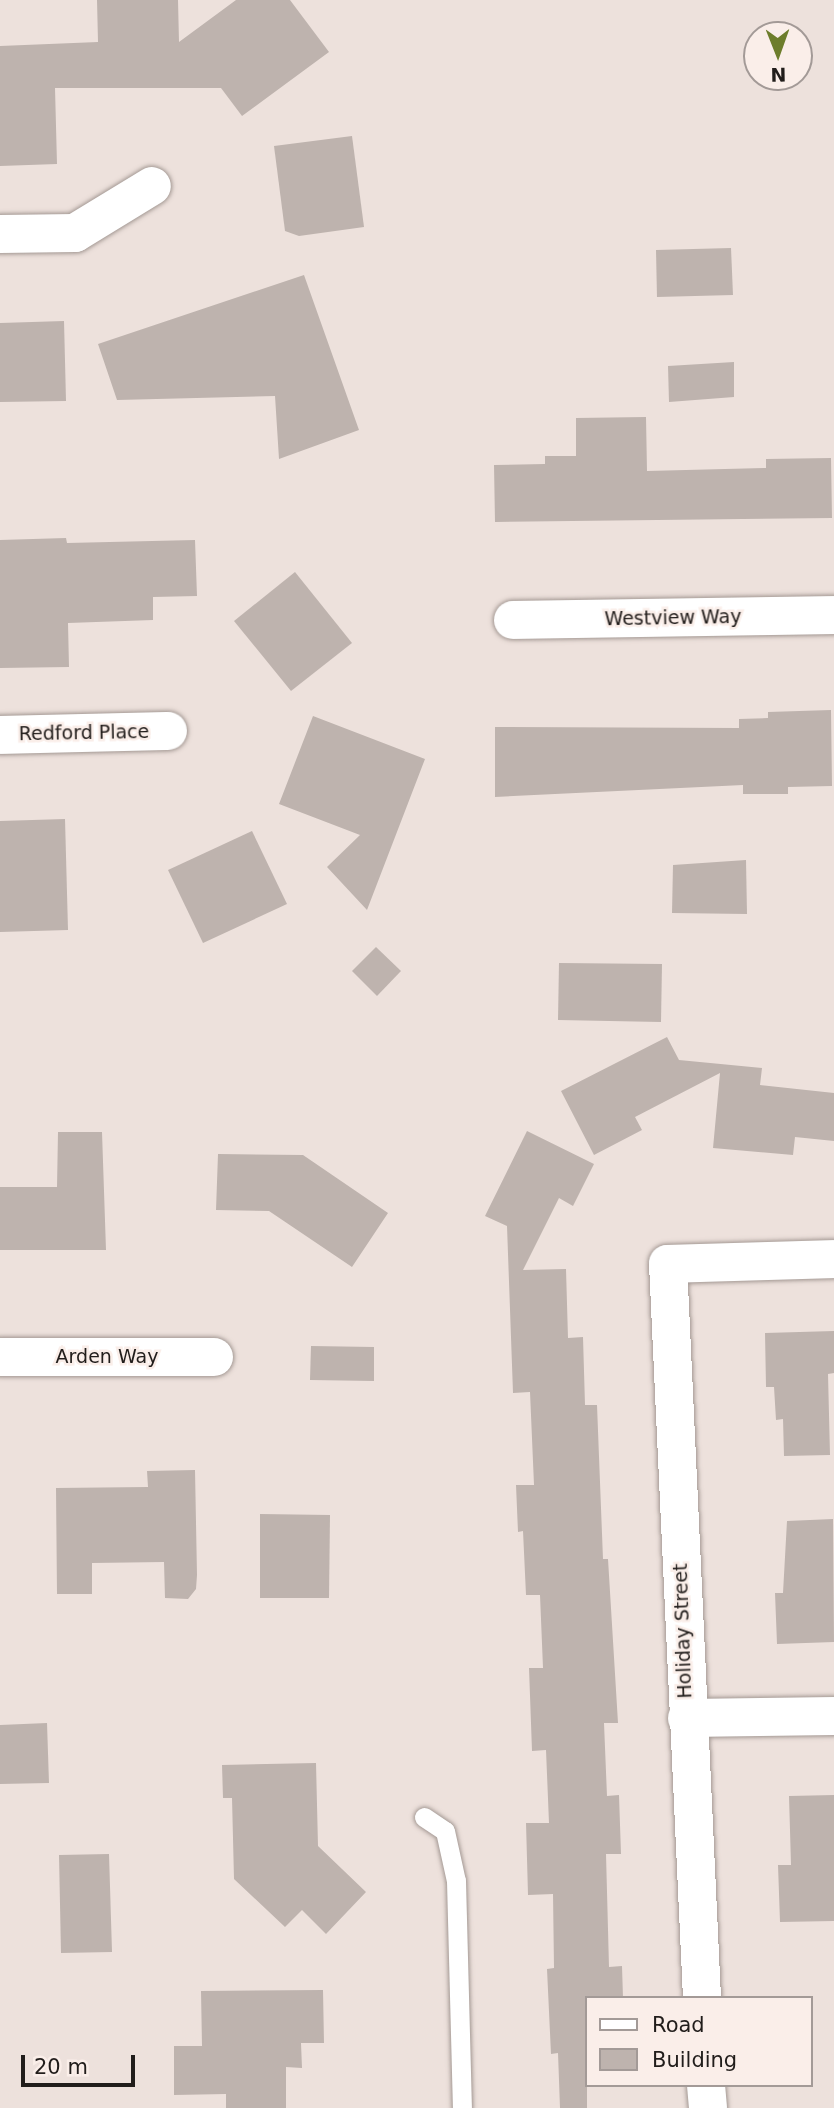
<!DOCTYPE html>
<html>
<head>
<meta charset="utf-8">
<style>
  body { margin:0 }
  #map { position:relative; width:834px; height:2108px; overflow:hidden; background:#ede1dc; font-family:"DejaVu Sans",sans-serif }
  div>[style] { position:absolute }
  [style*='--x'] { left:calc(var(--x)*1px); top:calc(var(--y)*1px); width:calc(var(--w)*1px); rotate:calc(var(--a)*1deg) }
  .building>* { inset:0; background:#beb3ae }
  .roads { filter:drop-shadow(0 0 2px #a49994) drop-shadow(0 0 2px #a49994) }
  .service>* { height:19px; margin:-9.5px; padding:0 9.5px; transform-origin:9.5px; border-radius:9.5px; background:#fff }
  .minor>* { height:38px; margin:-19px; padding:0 19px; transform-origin:19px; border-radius:19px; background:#fff }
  span { translate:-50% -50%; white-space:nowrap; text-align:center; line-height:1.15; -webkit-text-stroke:5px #faeee9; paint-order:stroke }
  .street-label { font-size:19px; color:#211d1b }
  .legend { position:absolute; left:585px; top:1996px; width:228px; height:91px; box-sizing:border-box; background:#faeee9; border:2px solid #a39a97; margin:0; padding:9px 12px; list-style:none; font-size:21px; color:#211d1b }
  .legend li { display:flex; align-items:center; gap:14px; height:35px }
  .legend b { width:35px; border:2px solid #a39a97 }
  .north { position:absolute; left:743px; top:21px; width:70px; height:70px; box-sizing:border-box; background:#faeee9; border:2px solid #a39a97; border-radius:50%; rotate:179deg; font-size:19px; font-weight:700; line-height:28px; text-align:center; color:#211d1b }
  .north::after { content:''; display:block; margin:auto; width:24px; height:32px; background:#6d7d2b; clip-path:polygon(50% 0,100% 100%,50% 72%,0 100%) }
  .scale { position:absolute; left:21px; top:2055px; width:114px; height:32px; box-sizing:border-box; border:4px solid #211d1b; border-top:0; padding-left:9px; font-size:21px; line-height:24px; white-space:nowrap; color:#211d1b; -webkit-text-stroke:5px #faeee9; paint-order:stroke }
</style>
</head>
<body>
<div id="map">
  <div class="building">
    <div style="clip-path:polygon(97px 0,178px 0,179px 42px,236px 0,290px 0,329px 52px,242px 116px,221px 88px,55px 88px,57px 164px,0 166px,0 46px,98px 42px)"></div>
    <div style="clip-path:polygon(352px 136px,364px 227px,299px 236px,285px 231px,274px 146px)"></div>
    <div style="clip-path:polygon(731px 248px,733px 295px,657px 297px,656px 250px)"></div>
    <div style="clip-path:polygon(304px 275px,359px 430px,279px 459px,275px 396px,117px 400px,98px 344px)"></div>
    <div style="clip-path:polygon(64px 321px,66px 401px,0 402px,0 323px)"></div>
    <div style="clip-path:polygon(734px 362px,734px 397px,669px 402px,668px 366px)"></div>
    <div style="clip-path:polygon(646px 417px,647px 471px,766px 468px,766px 459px,831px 458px,832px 518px,495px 522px,494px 465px,545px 464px,545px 456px,576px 456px,576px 418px)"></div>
    <div style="clip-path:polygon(66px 538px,67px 543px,195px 540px,197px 596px,153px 597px,153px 620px,68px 623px,69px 667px,0 668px,0 540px)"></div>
    <div style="clip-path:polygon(295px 572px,352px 643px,291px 691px,234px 621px)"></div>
    <div style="clip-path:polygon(831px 710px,832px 786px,788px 787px,788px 794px,743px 794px,743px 785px,495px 797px,495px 727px,739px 728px,739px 719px,768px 718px,768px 712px)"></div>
    <div style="clip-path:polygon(313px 716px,425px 759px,367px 910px,327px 867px,360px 835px,279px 804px)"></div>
    <div style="clip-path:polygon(65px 819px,68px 930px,0 932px,0 821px)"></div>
    <div style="clip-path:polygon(252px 831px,287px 904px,203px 943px,168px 870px)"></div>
    <div style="clip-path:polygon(746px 860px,747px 914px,672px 913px,673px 865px)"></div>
    <div style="clip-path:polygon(376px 947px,401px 971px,377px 996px,352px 971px)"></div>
    <div style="clip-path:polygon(559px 963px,662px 964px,661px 1022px,558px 1020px)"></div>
    <div style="clip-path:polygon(667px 1037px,679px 1060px,762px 1068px,760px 1085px,834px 1093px,834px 1141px,795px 1137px,793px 1155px,713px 1148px,720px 1073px,635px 1117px,642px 1130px,594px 1155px,561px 1091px)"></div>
    <div style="clip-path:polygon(527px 1131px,594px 1164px,573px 1206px,559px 1198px,523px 1270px,566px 1269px,568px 1338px,583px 1337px,585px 1405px,597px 1405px,603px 1559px,608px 1559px,618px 1723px,604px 1723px,607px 1796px,619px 1795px,621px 1854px,606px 1854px,609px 1967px,622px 1966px,623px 1998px,587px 1998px,587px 2108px,560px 2108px,558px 2053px,551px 2054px,547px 1969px,554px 1968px,553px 1894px,528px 1895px,526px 1823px,549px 1823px,546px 1750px,532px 1751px,529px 1668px,543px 1668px,540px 1595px,526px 1595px,523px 1531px,518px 1532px,516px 1485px,534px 1485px,530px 1392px,513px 1393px,507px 1226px,485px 1216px)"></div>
    <div style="clip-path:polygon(58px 1132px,102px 1132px,106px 1250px,0 1250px,0 1187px,57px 1187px)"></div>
    <div style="clip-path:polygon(218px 1154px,303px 1155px,388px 1213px,352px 1267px,269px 1211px,216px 1210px)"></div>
    <div style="clip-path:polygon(834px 1331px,834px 1373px,828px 1374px,830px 1455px,784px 1456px,783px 1419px,776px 1420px,774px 1387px,766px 1387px,765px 1333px)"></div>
    <div style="clip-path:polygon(311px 1346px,374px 1347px,374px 1381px,310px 1380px)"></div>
    <div style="clip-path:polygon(195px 1470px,197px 1575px,196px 1589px,188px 1599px,165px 1598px,164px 1562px,92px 1563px,92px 1594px,57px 1594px,56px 1488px,148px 1487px,147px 1471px)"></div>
    <div style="clip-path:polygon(260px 1514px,330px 1515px,329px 1598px,260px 1598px)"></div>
    <div style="clip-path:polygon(833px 1519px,834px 1642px,777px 1644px,775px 1593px,783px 1593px,787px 1521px)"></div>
    <div style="clip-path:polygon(47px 1723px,49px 1783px,0 1784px,0 1725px)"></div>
    <div style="clip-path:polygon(316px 1763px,318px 1846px,366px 1892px,326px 1934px,302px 1910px,285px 1927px,234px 1879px,232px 1798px,223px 1798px,222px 1765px)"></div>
    <div style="clip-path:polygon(834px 1795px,834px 1921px,780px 1922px,778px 1865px,791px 1865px,789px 1796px)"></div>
    <div style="clip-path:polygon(109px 1854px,112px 1952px,61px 1953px,59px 1855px)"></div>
    <div style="clip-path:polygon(323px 1990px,324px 2043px,301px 2043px,302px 2068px,286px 2067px,286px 2108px,226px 2108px,226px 2094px,174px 2095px,174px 2046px,202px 2046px,201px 1991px)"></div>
  </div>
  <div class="roads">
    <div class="service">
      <div style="--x:424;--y:1817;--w:25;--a:34"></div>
      <div style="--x:445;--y:1831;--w:51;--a:77.6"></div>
      <div style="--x:456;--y:1881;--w:227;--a:88.5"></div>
    </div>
    <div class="minor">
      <div style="--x:0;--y:234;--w:75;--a:-0.8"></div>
      <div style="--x:75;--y:233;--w:90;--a:-31.4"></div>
      <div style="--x:513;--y:620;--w:321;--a:-0.9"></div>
      <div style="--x:0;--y:735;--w:168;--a:-1.4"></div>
      <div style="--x:0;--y:1357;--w:214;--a:0"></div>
      <div style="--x:687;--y:1718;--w:147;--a:-0.8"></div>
      <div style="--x:702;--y:1998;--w:735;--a:-92.65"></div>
      <div style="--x:668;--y:1264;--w:166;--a:-1.7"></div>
      <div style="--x:706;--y:2085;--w:23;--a:85"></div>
    </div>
  </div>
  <div class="street-label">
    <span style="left:673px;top:618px;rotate:-1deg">Westview Way</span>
    <span style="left:84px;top:733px;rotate:-1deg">Redford Place</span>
    <span style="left:107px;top:1357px">Arden Way</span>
    <span style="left:683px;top:1631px;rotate:-92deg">Holiday Street</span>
  </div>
  <ul class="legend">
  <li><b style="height:9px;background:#fff"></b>Road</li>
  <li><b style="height:19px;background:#beb3ae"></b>Building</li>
  </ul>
  <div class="north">N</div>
  <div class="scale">20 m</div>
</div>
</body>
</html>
